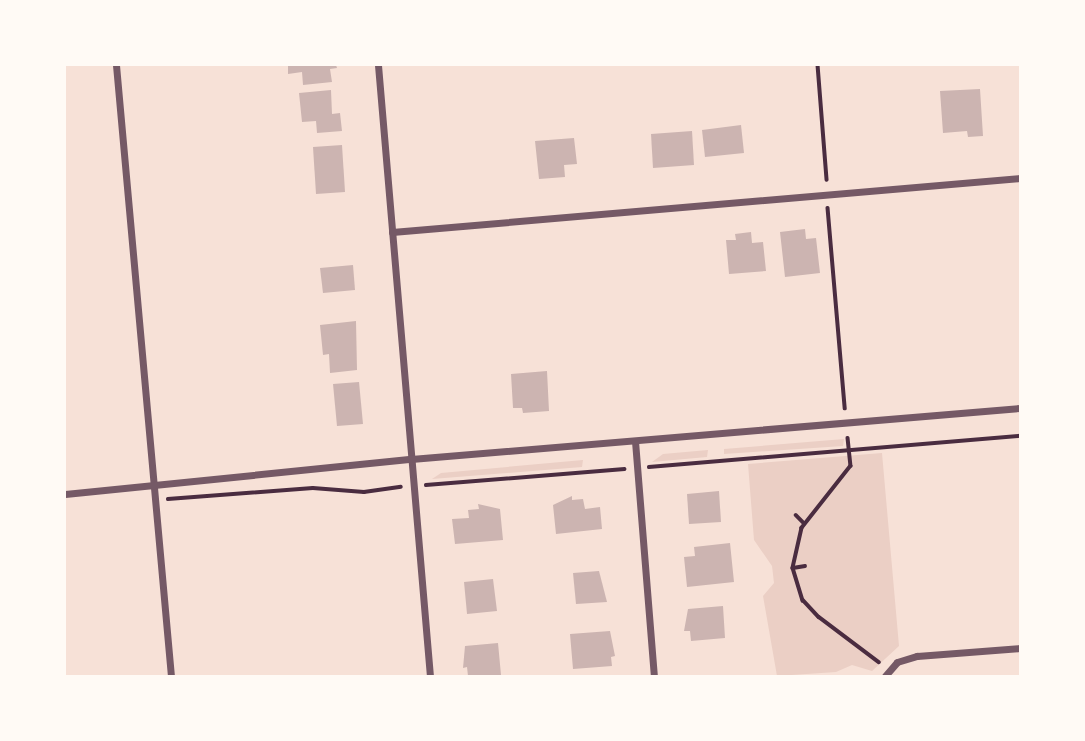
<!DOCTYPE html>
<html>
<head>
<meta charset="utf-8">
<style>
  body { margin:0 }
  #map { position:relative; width:1085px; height:741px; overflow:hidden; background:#f7e1d7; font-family:"Exo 2",sans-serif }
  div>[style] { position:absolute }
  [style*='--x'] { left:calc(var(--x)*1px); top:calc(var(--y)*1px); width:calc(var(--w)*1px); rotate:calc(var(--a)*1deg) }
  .green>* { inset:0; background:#ebcfc5 }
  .building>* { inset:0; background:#ccb4b1 }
  .path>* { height:3.5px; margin:-1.75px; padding:0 1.75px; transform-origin:1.75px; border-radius:1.75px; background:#4a2c40 }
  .minor>* { height:7px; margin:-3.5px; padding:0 3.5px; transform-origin:3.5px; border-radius:3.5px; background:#755966 }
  span { translate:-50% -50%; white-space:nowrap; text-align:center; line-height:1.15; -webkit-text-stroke:7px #fffaf5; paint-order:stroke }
  .frame { position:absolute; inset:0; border:66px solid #fffaf5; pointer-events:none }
</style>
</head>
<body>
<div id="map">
  <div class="green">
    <div style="clip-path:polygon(844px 439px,843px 446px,724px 454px,724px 449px)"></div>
    <div style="clip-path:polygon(708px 450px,707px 457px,652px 462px,663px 454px)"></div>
    <div style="clip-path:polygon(882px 453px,899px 646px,872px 671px,852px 665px,836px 672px,777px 676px,763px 596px,774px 583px,772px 566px,754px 540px,748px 464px)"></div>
    <div style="clip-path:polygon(583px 460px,582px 467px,432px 479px,441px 473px)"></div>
  </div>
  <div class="building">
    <div style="clip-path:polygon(288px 65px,336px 65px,337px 68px,330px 69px,332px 82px,303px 85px,302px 72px,288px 74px)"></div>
    <div style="clip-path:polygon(980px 89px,983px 136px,968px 137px,967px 131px,943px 133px,940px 91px)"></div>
    <div style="clip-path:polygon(331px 90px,332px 114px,340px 113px,342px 131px,317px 133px,316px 121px,302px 122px,299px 93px)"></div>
    <div style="clip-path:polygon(741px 125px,744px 153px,705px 157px,702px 130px)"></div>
    <div style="clip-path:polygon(692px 131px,694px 165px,653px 168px,651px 134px)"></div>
    <div style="clip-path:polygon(574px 138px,577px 164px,564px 165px,565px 177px,539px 179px,535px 141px)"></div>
    <div style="clip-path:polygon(342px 145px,345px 192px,316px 194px,313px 147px)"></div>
    <div style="clip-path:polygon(805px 229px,806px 239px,816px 238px,820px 273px,785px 277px,780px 232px)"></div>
    <div style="clip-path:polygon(751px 232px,752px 243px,763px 242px,766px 271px,729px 274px,726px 240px,736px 240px,735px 234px)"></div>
    <div style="clip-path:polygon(353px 265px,355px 290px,323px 293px,320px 268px)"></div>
    <div style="clip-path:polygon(356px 321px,357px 370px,330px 373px,329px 354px,323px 355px,320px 325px)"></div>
    <div style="clip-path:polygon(547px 371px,549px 411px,523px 413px,522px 408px,513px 408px,511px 374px)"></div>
    <div style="clip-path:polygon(359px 382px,363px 424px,337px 426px,333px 384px)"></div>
    <div style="clip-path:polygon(719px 491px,721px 522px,689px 524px,687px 494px)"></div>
    <div style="clip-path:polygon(572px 496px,572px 500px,583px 499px,585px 509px,600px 507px,602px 529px,556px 534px,553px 505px)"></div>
    <div style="clip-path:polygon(478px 504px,500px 509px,503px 540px,455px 544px,452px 519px,469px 518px,468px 510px,479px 509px)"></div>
    <div style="clip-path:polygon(730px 543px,734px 582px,687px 587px,684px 557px,695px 556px,694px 547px)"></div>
    <div style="clip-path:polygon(599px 571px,607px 602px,576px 604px,573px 573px)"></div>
    <div style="clip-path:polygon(493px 579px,497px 611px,467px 614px,464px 582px)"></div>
    <div style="clip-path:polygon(723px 606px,725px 638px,691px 641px,690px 631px,684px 631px,688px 609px)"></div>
    <div style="clip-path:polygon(610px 631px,615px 656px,611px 657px,612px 666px,573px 669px,570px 634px)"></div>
    <div style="clip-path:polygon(498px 643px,501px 675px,468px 676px,467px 667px,463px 668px,465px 646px)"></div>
  </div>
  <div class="path">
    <div style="--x:818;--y:65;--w:115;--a:85.5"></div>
    <div style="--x:828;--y:208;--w:201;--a:85.1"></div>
    <div style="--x:848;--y:438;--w:28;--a:84"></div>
    <div style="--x:851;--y:466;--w:79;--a:128.3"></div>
    <div style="--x:802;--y:528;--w:41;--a:102.7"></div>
    <div style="--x:793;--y:568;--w:34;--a:73"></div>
    <div style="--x:803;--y:600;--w:23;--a:47"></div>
    <div style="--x:819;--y:617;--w:75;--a:36.9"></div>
    <div style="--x:649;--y:467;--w:372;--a:-4.8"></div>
    <div style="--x:426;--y:485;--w:199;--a:-4.6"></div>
    <div style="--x:168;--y:499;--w:145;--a:-4.3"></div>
    <div style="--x:313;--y:488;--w:51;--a:4.5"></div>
    <div style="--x:364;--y:492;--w:37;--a:-8"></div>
    <div style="--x:796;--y:515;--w:11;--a:45"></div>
    <div style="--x:793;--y:568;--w:12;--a:-9"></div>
  </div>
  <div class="minor">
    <div style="--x:116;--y:65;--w:613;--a:84.86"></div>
    <div style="--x:378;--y:65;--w:613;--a:85.14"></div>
    <div style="--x:392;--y:232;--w:630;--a:-4.91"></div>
    <div style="--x:635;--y:441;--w:236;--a:85.4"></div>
    <div style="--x:65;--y:494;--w:348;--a:-5.8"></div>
    <div style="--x:411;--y:459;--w:611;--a:-4.79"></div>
    <div style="--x:885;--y:676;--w:18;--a:-49"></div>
    <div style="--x:897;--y:662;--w:21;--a:-17"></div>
    <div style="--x:917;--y:656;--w:103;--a:-4.4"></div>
  </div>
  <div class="frame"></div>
</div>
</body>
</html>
